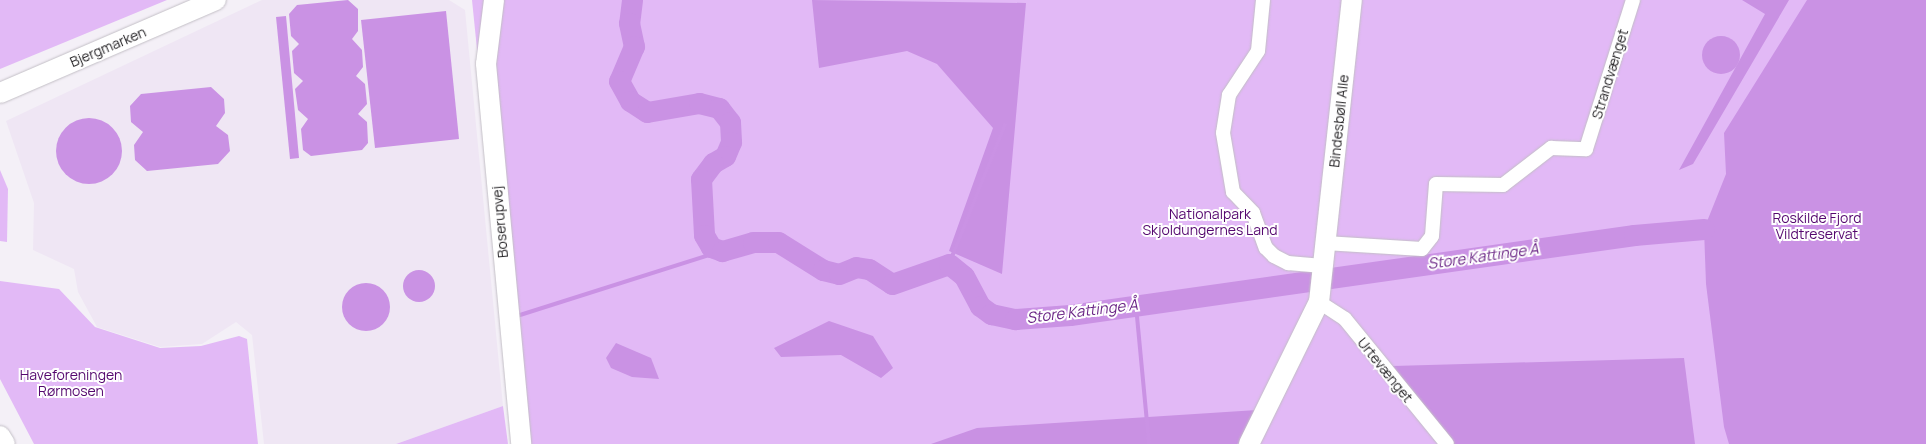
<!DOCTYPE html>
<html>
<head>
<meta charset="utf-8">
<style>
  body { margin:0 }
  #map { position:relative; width:1926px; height:444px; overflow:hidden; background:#f4f0f7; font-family:Manrope,sans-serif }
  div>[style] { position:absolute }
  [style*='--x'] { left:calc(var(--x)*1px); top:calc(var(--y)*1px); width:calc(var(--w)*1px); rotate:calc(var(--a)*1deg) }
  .built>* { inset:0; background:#efe6f4 }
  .green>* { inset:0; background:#e2b9f6 }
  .forest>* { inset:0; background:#c991e3 }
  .water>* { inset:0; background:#ca92e4 }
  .round { border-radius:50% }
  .stream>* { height:4px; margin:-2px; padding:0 2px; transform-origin:2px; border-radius:2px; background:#ca92e4 }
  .river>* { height:21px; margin:-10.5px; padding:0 10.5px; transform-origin:10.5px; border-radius:10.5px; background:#ca92e4 }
  .roads { filter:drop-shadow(0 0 1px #c3bfc6) drop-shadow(0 0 1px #c3bfc6) }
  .street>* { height:14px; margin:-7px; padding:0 7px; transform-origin:7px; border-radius:7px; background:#fff }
  .secondary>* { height:20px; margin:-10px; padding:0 10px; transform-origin:10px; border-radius:10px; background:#fff }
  span { translate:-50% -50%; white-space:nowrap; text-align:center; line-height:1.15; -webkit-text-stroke:4px #fff; paint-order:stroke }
  .street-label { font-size:14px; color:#2a282b }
  .park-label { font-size:14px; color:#55086f }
  .water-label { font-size:15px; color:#6a2485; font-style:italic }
</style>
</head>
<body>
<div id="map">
  <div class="built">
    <div style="clip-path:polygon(262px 0,449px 0,465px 10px,503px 406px,396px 444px,264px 444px,252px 335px,236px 322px,202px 344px,160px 347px,97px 327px,78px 292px,74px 269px,33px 250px,34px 203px,6px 121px)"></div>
  </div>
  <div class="green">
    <div style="clip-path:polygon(0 0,167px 0,0 69px)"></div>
    <div style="clip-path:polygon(472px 0,1926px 0,1926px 444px,517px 444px)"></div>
    <div style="clip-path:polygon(0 170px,8px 189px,7px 242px,0 241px)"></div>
    <div style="clip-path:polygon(0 281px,59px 289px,95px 327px,160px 348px,201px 346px,239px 336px,247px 339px,258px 444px,34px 444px,0 379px)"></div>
    <div style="clip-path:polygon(503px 406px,508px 444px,396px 444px)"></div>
  </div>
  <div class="forest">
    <div style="clip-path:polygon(812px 0,1026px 3px,1002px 274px,949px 251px,993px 128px,937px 64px,907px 51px,819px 68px)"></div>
    <div style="clip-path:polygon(1742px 0,1789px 0,1693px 164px,1679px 170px,1765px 14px)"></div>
    <div style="clip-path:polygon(1684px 358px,1695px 444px,1452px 444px,1393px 366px)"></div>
    <div style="clip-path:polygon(1257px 410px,1245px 439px,1237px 444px,931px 444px,977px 428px)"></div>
  </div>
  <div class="water">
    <div style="clip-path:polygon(348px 0,358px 9px,358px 31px,352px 39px,362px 50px,363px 67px,356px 76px,365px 84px,367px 104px,358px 114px,367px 122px,368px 143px,362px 150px,311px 156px,303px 150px,301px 129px,308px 119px,298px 110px,295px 89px,303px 81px,294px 73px,292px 51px,299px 44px,291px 36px,289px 14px,297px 5px)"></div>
    <div style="clip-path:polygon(1807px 0,1926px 0,1926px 444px,1729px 444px,1724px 427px,1706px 284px,1704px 229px,1726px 174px,1724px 133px)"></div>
    <div style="clip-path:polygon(446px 11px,459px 139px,375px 148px,361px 20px)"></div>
    <div style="clip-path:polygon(286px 16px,299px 158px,290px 159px,276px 17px)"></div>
    <div class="round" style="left:1702px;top:36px;width:38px;height:38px"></div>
    <div style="clip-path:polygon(211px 87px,224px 99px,225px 113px,216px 126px,228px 135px,230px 151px,218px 164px,147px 171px,135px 160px,134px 145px,143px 132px,131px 122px,130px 106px,141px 94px)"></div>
    <div class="round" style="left:56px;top:118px;width:66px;height:66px"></div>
    <div class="round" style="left:403px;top:270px;width:32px;height:32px"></div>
    <div class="round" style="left:342px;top:283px;width:48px;height:48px"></div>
    <div style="clip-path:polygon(829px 321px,873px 336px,893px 368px,881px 378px,841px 355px,781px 357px,774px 348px)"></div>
    <div style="clip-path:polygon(616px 343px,651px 358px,659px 379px,632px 377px,611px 368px,606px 358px)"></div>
  </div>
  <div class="stream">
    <div style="--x:949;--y:264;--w:150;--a:-68.1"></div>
    <div style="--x:1136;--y:306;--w:139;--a:84.6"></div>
    <div style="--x:520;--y:315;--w:212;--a:-17.6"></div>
  </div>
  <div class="river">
    <div style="--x:632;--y:0;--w:23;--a:97"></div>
    <div style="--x:629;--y:23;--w:24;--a:78"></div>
    <div style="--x:634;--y:46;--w:38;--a:113"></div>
    <div style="--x:619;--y:81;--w:23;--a:61"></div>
    <div style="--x:630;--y:101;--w:20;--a:33"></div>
    <div style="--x:647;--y:112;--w:53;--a:-9.8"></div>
    <div style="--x:699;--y:103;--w:21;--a:14"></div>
    <div style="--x:719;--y:108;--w:18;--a:52"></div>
    <div style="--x:730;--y:122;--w:20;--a:87"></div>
    <div style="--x:731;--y:142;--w:15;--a:113"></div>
    <div style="--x:725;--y:156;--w:14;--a:150"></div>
    <div style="--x:713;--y:163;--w:20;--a:127"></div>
    <div style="--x:701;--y:179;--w:56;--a:86.9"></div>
    <div style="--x:704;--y:235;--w:14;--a:60"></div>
    <div style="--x:711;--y:247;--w:12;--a:20"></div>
    <div style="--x:722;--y:251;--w:32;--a:-16"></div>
    <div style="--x:753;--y:242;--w:25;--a:0"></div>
    <div style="--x:778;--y:242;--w:53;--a:31.9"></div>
    <div style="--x:823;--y:270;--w:16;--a:14"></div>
    <div style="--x:839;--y:274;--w:18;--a:-22"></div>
    <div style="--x:856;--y:267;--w:13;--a:9"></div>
    <div style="--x:869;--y:269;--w:27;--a:33"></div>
    <div style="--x:892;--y:284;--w:60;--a:-19.3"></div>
    <div style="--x:949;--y:264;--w:19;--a:39"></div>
    <div style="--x:964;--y:276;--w:34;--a:62"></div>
    <div style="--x:980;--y:306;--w:14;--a:36"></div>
    <div style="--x:991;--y:314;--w:25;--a:12"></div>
    <div style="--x:1015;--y:319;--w:55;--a:-4.2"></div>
    <div style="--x:1070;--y:315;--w:570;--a:-8.07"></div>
    <div style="--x:1634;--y:235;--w:70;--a:-4.9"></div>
  </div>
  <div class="roads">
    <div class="street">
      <div style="--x:1263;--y:0;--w:51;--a:95.6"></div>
      <div style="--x:1258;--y:51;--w:53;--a:123.4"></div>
      <div style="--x:1229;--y:95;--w:38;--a:99"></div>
      <div style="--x:1223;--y:133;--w:60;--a:80.4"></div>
      <div style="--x:1233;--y:192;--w:29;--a:46"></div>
      <div style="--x:1253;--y:213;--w:37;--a:70"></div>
      <div style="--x:1266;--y:248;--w:11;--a:45"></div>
      <div style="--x:1274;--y:256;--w:16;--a:27"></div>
      <div style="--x:1288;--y:263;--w:35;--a:5"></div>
      <div style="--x:1325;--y:243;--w:97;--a:3.5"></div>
      <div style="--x:1422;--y:249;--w:16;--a:-52"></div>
      <div style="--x:1432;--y:236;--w:52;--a:-85.6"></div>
      <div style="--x:1436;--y:184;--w:67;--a:0.9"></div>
      <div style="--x:1503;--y:185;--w:61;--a:-37.6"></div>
      <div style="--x:1551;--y:148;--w:35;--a:2"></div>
      <div style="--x:1586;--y:149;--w:156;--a:-72.5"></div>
      <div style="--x:1319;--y:302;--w:31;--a:33"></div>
      <div style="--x:1345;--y:319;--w:161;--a:50.8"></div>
    </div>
    <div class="secondary">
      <div style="--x:494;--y:0;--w:64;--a:97.1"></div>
      <div style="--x:486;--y:64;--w:382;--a:84.7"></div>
      <div style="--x:0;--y:93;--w:235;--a:-23.3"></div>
      <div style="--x:0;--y:436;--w:9;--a:58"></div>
      <div style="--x:1249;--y:444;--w:158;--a:-63.8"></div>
      <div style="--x:1319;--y:302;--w:304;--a:-83.8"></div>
    </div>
  </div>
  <div class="street-label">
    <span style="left:108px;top:47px;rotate:-23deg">Bjergmarken</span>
    <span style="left:1610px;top:74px;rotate:-73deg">Strandvænget</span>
    <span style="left:1339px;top:121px;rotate:-84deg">Bindesbøll Alle</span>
    <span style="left:500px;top:222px;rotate:-95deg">Boserupvej</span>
    <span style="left:1385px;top:370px;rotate:51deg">Urtevænget</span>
  </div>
  <div class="park-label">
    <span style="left:1210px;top:222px">Nationalpark<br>Skjoldungernes Land</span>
    <span style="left:1817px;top:226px">Roskilde Fjord<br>Vildtreservat</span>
    <span style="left:71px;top:383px">Haveforeningen<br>Rørmosen</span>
  </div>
  <div class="water-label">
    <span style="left:1483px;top:256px;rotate:-8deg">Store Kattinge Å</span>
    <span style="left:1082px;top:311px;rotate:-7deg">Store Kattinge Å</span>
  </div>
</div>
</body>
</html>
